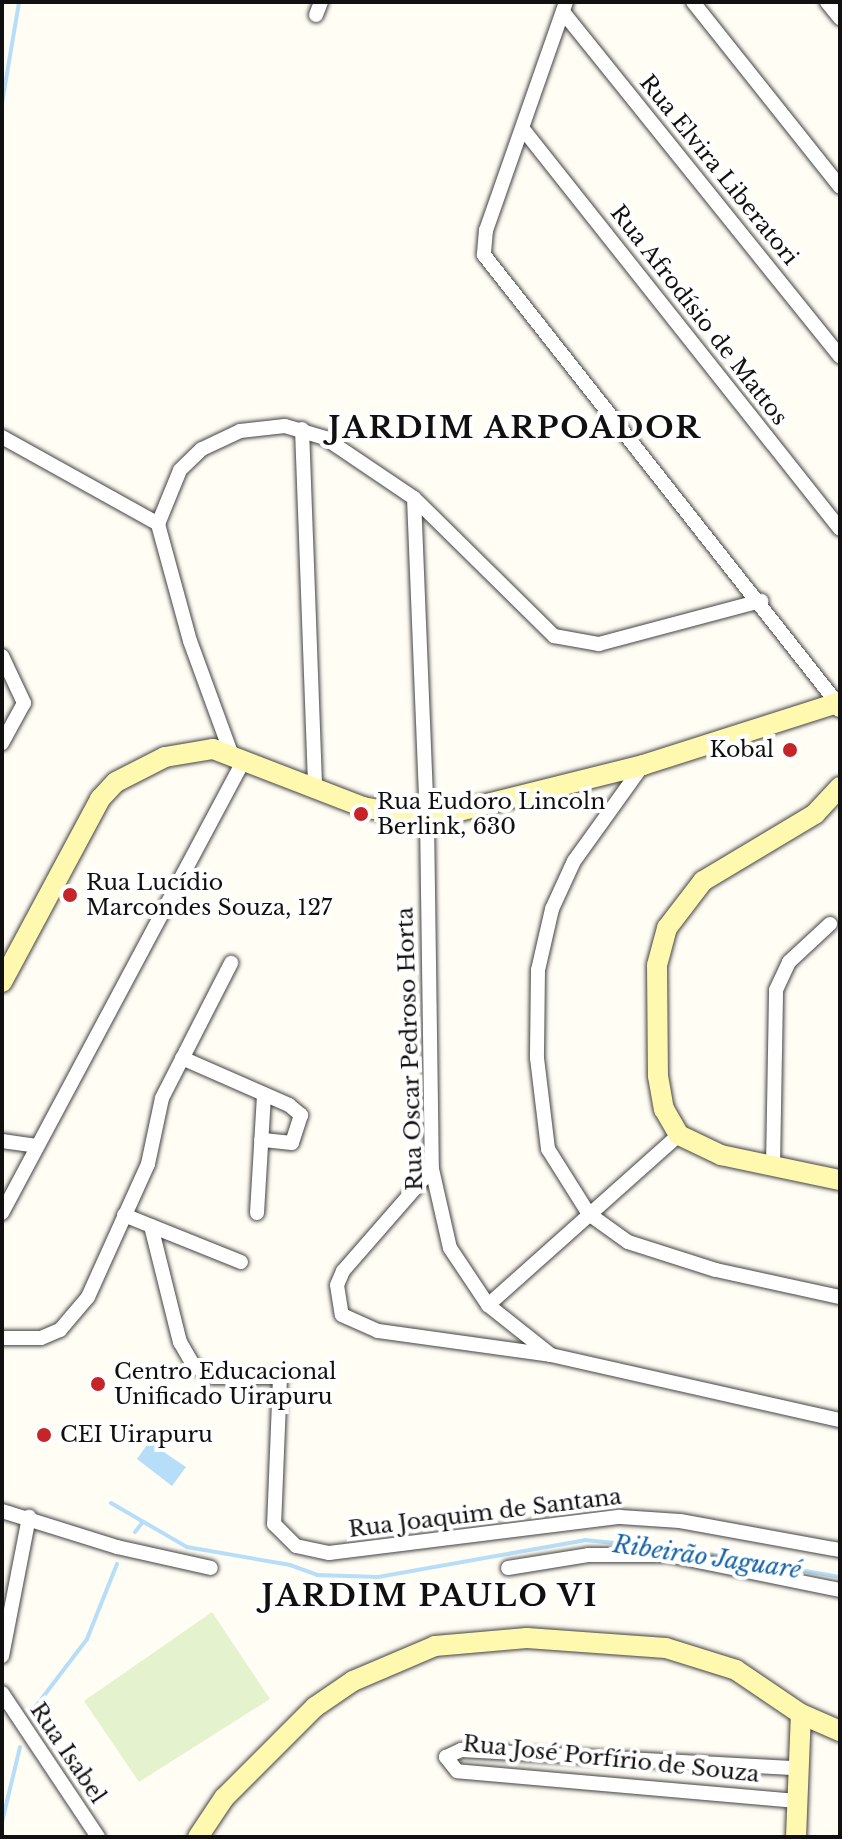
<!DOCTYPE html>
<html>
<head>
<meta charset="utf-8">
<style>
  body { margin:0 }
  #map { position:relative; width:842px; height:1839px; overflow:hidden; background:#fffdf4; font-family:"Libre Baskerville",serif }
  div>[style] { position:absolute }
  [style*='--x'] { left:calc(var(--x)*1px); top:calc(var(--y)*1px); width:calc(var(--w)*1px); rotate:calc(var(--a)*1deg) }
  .pitch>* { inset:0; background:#e5f2ce }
  .water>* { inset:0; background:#b7def8 }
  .stream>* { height:4px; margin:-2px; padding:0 2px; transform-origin:2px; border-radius:2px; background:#b7def8 }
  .roads { filter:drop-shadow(0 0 2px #434343) drop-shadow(0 0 2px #434343) }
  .street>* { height:14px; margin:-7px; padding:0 7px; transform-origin:7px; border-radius:7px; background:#fff }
  .secondary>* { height:20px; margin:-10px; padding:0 10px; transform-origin:10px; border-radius:10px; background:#fff8af }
  .dots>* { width:22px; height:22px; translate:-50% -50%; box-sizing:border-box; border:4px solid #fff; border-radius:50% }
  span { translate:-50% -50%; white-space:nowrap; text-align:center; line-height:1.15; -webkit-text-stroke:8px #fff; paint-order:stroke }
  .street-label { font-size:22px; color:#101010 }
  .poi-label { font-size:22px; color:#101010 }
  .right { translate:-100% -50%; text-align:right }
  .left { translate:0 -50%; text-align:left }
  .water-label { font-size:24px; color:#1563a7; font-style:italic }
  .district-label { font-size:30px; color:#101010; font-weight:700; letter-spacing:2px }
  .frame { position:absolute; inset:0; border:4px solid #101010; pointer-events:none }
</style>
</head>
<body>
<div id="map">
  <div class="pitch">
    <div style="clip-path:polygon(212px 1612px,270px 1699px,139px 1782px,84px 1701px)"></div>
  </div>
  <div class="water">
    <div style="clip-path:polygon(149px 1442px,186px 1467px,172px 1486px,137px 1459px)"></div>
  </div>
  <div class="stream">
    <div style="--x:2;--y:103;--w:102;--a:-80.4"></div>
    <div style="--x:111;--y:1503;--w:88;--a:30.1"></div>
    <div style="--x:187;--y:1547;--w:105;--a:9.9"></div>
    <div style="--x:290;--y:1565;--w:29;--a:20"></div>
    <div style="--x:317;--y:1575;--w:61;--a:1.9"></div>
    <div style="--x:378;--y:1577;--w:210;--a:-10.1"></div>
    <div style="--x:585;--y:1540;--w:100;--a:5.8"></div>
    <div style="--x:684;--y:1550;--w:158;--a:9.8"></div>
    <div style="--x:135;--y:1532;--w:11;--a:-52"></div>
    <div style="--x:33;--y:1710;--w:89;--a:-52.7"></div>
    <div style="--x:87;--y:1639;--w:81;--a:-68.2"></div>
    <div style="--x:2;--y:1822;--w:77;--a:-76.5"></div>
  </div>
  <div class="roads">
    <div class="street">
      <div style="--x:566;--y:2;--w:242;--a:109.3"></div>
      <div style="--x:486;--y:230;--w:25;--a:95"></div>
      <div style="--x:484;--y:255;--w:570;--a:51.76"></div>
      <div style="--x:693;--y:2;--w:236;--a:51.5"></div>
      <div style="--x:827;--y:2;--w:21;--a:51"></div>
      <div style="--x:563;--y:12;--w:442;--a:51.2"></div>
      <div style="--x:316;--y:15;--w:14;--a:-69"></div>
      <div style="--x:523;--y:129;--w:510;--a:51.6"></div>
      <div style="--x:302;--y:429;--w:361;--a:87.9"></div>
      <div style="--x:2;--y:437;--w:179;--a:29.1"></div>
      <div style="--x:414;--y:498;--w:321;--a:87.7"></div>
      <div style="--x:427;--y:819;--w:350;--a:89.2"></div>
      <div style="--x:432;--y:1169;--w:81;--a:77.2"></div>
      <div style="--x:450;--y:1248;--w:69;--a:56.3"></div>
      <div style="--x:488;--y:1305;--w:80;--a:38.4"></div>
      <div style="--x:551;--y:1355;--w:296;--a:12.7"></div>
      <div style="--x:2;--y:656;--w:52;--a:64.9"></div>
      <div style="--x:24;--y:703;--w:46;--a:118.8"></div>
      <div style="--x:231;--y:753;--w:119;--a:-110.1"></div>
      <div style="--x:190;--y:641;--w:121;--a:-105.3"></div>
      <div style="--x:158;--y:524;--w:58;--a:-67.8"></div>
      <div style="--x:180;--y:470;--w:30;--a:-44"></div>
      <div style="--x:202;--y:449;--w:42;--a:-25.3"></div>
      <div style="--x:240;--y:431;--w:45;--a:-6.3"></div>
      <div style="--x:285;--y:426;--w:42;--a:16.7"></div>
      <div style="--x:325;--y:438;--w:107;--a:34"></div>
      <div style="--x:414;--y:498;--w:197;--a:44.6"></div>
      <div style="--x:554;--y:636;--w:46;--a:10.1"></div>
      <div style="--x:599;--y:644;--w:168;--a:-14.9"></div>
      <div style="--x:643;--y:765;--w:118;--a:125.7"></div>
      <div style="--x:574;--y:861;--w:53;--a:114.6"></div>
      <div style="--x:552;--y:909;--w:63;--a:102.9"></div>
      <div style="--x:538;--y:970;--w:88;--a:90.7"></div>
      <div style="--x:537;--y:1058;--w:92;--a:83.1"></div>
      <div style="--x:548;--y:1149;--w:77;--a:57.8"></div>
      <div style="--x:589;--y:1214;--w:48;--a:35.7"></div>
      <div style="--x:628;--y:1242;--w:92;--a:17.7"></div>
      <div style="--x:716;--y:1270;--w:127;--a:12.3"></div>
      <div style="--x:182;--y:1058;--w:117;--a:23.7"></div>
      <div style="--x:289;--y:1105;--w:16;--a:40"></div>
      <div style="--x:301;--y:1115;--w:29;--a:108"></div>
      <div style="--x:292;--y:1143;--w:31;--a:-174"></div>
      <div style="--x:2;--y:1141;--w:35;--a:8"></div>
      <div style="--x:773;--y:1166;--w:176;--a:-89"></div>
      <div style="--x:776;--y:990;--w:31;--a:-65"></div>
      <div style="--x:789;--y:962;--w:56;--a:-42.8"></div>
      <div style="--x:432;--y:1169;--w:135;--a:131.1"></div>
      <div style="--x:343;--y:1271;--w:15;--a:113"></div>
      <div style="--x:337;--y:1285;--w:30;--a:81"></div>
      <div style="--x:342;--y:1315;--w:39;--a:24"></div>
      <div style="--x:378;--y:1331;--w:174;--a:7.9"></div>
      <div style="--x:2;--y:1213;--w:514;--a:-61.89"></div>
      <div style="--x:257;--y:1213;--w:119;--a:-86.6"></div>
      <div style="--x:124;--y:1215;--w:126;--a:21.9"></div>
      <div style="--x:151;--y:1226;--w:120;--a:76"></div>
      <div style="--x:180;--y:1342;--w:28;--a:60"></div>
      <div style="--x:194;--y:1366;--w:22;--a:30"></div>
      <div style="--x:213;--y:1377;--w:67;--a:0"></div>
      <div style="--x:280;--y:1377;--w:147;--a:92.3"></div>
      <div style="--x:274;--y:1524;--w:31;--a:45"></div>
      <div style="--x:296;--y:1546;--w:34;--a:12"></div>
      <div style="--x:329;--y:1553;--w:293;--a:-7.1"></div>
      <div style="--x:620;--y:1517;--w:60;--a:3.8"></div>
      <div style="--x:680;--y:1521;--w:163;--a:10.3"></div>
      <div style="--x:488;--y:1305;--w:256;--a:-41.7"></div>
      <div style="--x:2;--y:1338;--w:39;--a:0"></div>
      <div style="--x:41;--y:1338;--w:21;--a:-23"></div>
      <div style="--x:60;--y:1330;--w:43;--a:-49.7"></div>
      <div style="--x:88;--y:1297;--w:146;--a:-65.7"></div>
      <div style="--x:148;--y:1164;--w:67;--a:-78"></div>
      <div style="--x:162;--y:1098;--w:152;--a:-62.9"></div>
      <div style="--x:2;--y:1511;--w:121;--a:17.4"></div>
      <div style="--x:117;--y:1547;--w:96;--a:12.6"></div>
      <div style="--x:508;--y:1568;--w:81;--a:-9.2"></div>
      <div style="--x:588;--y:1555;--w:80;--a:0"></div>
      <div style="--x:668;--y:1555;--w:176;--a:11.5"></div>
      <div style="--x:2;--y:1656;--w:142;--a:-79"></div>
      <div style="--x:2;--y:1693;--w:173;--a:56.3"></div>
      <div style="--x:797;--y:1801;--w:341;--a:-175"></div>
      <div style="--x:457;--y:1771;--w:18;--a:-128"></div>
      <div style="--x:446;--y:1757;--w:17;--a:-25"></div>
      <div style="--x:461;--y:1750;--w:336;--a:3.1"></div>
    </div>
    <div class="secondary">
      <div style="--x:840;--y:787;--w:37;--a:133"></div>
      <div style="--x:815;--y:814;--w:131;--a:149.1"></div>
      <div style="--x:703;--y:881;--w:59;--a:127.5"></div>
      <div style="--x:667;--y:928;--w:38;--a:105"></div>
      <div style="--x:657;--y:965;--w:111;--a:89.5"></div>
      <div style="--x:658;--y:1076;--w:34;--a:80"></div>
      <div style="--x:664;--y:1109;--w:30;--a:60"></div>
      <div style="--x:679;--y:1135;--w:47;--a:25.5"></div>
      <div style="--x:721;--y:1155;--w:122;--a:11.9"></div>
      <div style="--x:2;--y:982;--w:208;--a:-61.8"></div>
      <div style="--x:100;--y:799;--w:23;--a:-47"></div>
      <div style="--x:116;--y:782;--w:55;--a:-27"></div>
      <div style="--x:165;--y:757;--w:49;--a:-9.5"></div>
      <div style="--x:213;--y:749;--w:161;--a:21.1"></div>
      <div style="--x:363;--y:807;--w:65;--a:10.6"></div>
      <div style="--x:427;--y:819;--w:223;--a:-14"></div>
      <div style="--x:643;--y:765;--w:204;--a:-17.7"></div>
      <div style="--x:837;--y:703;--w:5;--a:53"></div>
      <div style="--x:198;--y:1837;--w:47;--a:-56.3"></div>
      <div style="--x:224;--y:1798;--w:129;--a:-45"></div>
      <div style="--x:315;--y:1707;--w:46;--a:-34.4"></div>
      <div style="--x:353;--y:1681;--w:89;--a:-23.1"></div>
      <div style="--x:435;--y:1646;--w:92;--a:-5"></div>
      <div style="--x:527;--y:1638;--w:139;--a:4.1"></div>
      <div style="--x:666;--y:1648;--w:73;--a:17.4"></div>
      <div style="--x:736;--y:1670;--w:78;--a:34.1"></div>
      <div style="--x:801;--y:1714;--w:43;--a:23.6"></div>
      <div style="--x:796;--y:1837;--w:123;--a:-87.7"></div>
    </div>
  </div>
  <div class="dots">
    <div style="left:790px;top:750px;background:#c52428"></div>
    <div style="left:361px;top:814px;background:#c52428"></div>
    <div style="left:70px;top:895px;background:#c52428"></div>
    <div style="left:98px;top:1384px;background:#c52428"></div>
    <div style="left:44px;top:1435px;background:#c52428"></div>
  </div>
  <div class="street-label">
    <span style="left:719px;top:170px;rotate:51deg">Rua Elvira Liberatori</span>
    <span style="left:699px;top:315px;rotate:52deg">Rua Afrodísio de Mattos</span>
    <span style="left:410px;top:1049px;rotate:-92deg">Rua Oscar Pedroso Horta</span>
    <span style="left:485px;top:1513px;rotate:-7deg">Rua Joaquim de Santana</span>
    <span style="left:68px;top:1753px;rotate:56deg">Rua Isabel</span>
    <span style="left:611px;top:1759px;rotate:6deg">Rua José Porfírio de Souza</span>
  </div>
  <div class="poi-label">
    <span class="right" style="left:774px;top:750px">Kobal</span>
    <span class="left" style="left:377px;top:814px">Rua Eudoro Lincoln<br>Berlink, 630</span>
    <span class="left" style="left:86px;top:895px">Rua Lucídio<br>Marcondes Souza, 127</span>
    <span class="left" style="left:114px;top:1384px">Centro Educacional<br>Unificado Uirapuru</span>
    <span class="left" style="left:60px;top:1435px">CEI Uirapuru</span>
  </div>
  <div class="water-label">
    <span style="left:707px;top:1557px;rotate:8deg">Ribeirão Jaguaré</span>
  </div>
  <div class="district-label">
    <span style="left:515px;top:428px">JARDIM ARPOADOR</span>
    <span style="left:430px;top:1596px">JARDIM PAULO VI</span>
  </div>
  <div class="frame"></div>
</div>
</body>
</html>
